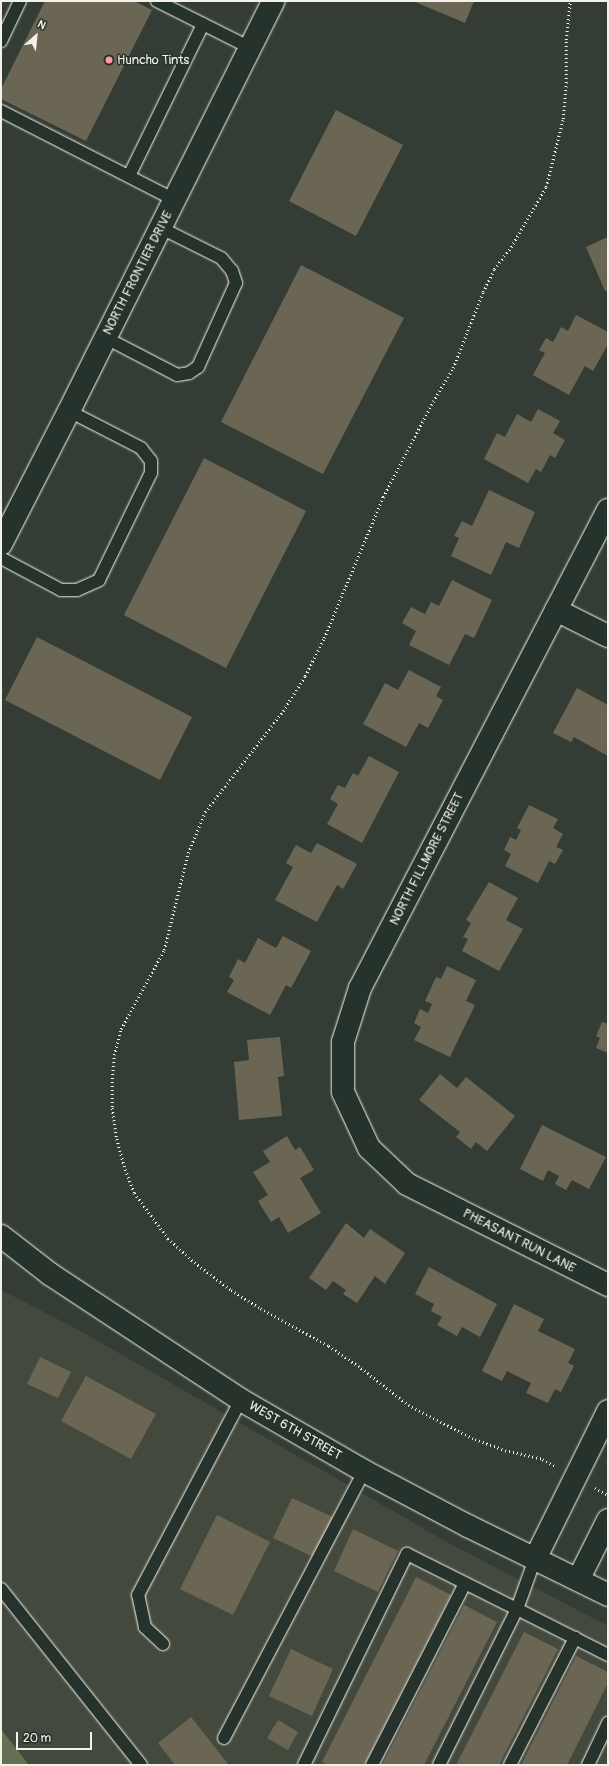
<!DOCTYPE html>
<html>
<head>
<meta charset="utf-8">
<style>
  body { margin:0 }
  #map { position:relative; width:609px; height:1766px; overflow:hidden; background:#343d35; font-family:Pangolin,sans-serif }
  div>[style] { position:absolute }
  [style*='--x'] { left:calc(var(--x)*1px); top:calc(var(--y)*1px); width:calc(var(--w)*1px); rotate:calc(var(--a)*1deg) }
  .built>* { inset:0; background:#44493e }
  .green>* { inset:0; background:#637052 }
  .building>* { inset:0; background:#6b6654 }
  .path>* { height:2.5px; margin-top:-1.25px; transform-origin:0; background:repeating-linear-gradient(90deg,#f4f1e8 0 1px,transparent 0 4px) }
  .roads { filter:drop-shadow(0 0 1px #f4f1e8) drop-shadow(0 0 1px #f4f1e8) }
  .lane>* { height:12px; margin:-6px; padding:0 6px; transform-origin:6px; border-radius:6px; background:#26332d }
  .street>* { height:22px; margin:-11px; padding:0 11px; transform-origin:11px; border-radius:11px; background:#26332d }
  .secondary>* { height:22px; margin:-11px; padding:0 11px; transform-origin:11px; border-radius:11px; background:#26332d }
  .dots>* { width:11px; height:11px; translate:-50% -50%; box-sizing:border-box; border:2px solid #26332d; border-radius:50% }
  span { translate:-50% -50%; white-space:nowrap; text-align:center; line-height:1.15; -webkit-text-stroke:3px #26332d; paint-order:stroke }
  .poi-label { font-size:13px; color:#f4f1e8 }
  .left { translate:0 -50%; text-align:left }
  .street-label { font-size:13px; color:#f4f1e8 }
  .frame { position:absolute; inset:0; border:2px solid #f4f1e8; pointer-events:none }
  .north { position:absolute; left:16px; top:16px; width:40px; height:40px; -webkit-text-stroke:3px #26332d; paint-order:stroke; rotate:27deg; font-size:11px; font-weight:700; line-height:16px; text-align:center; color:#f4f1e8 }
  .north::after { content:''; display:block; margin:auto; width:14px; height:18px; background:#f4f1e8; clip-path:polygon(50% 0,100% 100%,50% 72%,0 100%) }
  .scale { position:absolute; left:16px; top:1732px; width:76px; height:18px; box-sizing:border-box; border:2px solid #f4f1e8; border-top:0; padding-left:5px; font-size:12px; line-height:14px; white-space:nowrap; color:#f4f1e8; -webkit-text-stroke:3px #26332d; paint-order:stroke }
</style>
</head>
<body>
<div id="map">
  <div class="built">
    <div style="clip-path:polygon(1px 1290px,77px 1329px,445px 1541px,608px 1626px,608px 1765px,29px 1765px,1px 1729px)"></div>
  </div>
  <div class="green">
    <div style="clip-path:polygon(1px 1729px,29px 1765px,1px 1765px)"></div>
  </div>
  <div class="building">
    <div style="clip-path:polygon(45px 1px,134px 1px,152px 10px,86px 141px,1px 99px,1px 89px)"></div>
    <div style="clip-path:polygon(413px 1px,474px 1px,465px 23px)"></div>
    <div style="clip-path:polygon(336px 110px,403px 145px,356px 236px,289px 201px)"></div>
    <div style="clip-path:polygon(608px 237px,608px 290px,605px 291px,586px 247px)"></div>
    <div style="clip-path:polygon(301px 265px,404px 318px,323px 474px,221px 422px)"></div>
    <div style="clip-path:polygon(576px 315px,608px 332px,608px 344px,593px 371px,585px 366px,569px 395px,533px 375px,545px 353px,539px 350px,546px 338px,553px 342px,561px 327px,568px 331px)"></div>
    <div style="clip-path:polygon(538px 409px,560px 421px,553px 433px,565px 440px,555px 458px,550px 455px,541px 472px,536px 469px,528px 483px,484px 459px,497px 433px,505px 437px,517px 414px,531px 422px)"></div>
    <div style="clip-path:polygon(204px 458px,306px 511px,226px 668px,124px 615px)"></div>
    <div style="clip-path:polygon(489px 490px,535px 512px,519px 548px,506px 542px,491px 575px,451px 556px,459px 538px,454px 536px,462px 521px,472px 526px)"></div>
    <div style="clip-path:polygon(452px 580px,492px 600px,474px 638px,465px 634px,449px 665px,409px 645px,416px 631px,402px 623px,411px 607px,425px 614px,431px 602px,439px 606px)"></div>
    <div style="clip-path:polygon(37px 637px,192px 717px,160px 780px,5px 700px)"></div>
    <div style="clip-path:polygon(409px 670px,441px 687px,436px 696px,443px 700px,428px 728px,419px 723px,406px 747px,363px 724px,385px 683px,398px 690px)"></div>
    <div style="clip-path:polygon(577px 688px,608px 705px,608px 756px,574px 737px,571px 742px,553px 733px)"></div>
    <div style="clip-path:polygon(369px 756px,399px 772px,362px 843px,327px 824px,338px 804px,330px 799px,338px 785px,345px 788px,353px 773px,358px 776px)"></div>
    <div style="clip-path:polygon(529px 805px,558px 819px,553px 828px,563px 834px,556px 847px,563px 850px,555px 864px,549px 861px,538px 883px,505px 866px,511px 854px,504px 850px,510px 837px,516px 840px,521px 830px,517px 828px)"></div>
    <div style="clip-path:polygon(317px 843px,357px 864px,343px 889px,337px 885px,317px 922px,275px 900px,293px 867px,286px 863px,296px 845px,311px 853px)"></div>
    <div style="clip-path:polygon(489px 882px,518px 898px,506px 920px,523px 929px,499px 971px,462px 951px,468px 939px,463px 937px,471px 923px,466px 920px)"></div>
    <div style="clip-path:polygon(283px 936px,311px 951px,291px 988px,286px 985px,270px 1015px,227px 992px,234px 980px,229px 977px,238px 959px,245px 963px,258px 938px,276px 948px)"></div>
    <div style="clip-path:polygon(447px 966px,476px 980px,466px 1001px,475px 1005px,450px 1057px,414px 1040px,421px 1027px,414px 1023px,420px 1009px,428px 1013px,432px 1004px,425px 1001px,436px 977px,441px 979px)"></div>
    <div style="clip-path:polygon(602px 1022px,608px 1024px,608px 1053px,596px 1048px,600px 1038px,596px 1036px)"></div>
    <div style="clip-path:polygon(280px 1037px,284px 1076px,278px 1077px,282px 1116px,239px 1120px,234px 1062px,249px 1060px,247px 1040px)"></div>
    <div style="clip-path:polygon(440px 1074px,457px 1088px,466px 1077px,515px 1116px,487px 1151px,476px 1142px,471px 1149px,456px 1137px,460px 1132px,419px 1100px)"></div>
    <div style="clip-path:polygon(542px 1125px,606px 1157px,589px 1189px,572px 1180px,566px 1190px,555px 1184px,559px 1176px,548px 1170px,543px 1181px,520px 1169px)"></div>
    <div style="clip-path:polygon(287px 1136px,295px 1150px,300px 1147px,314px 1170px,300px 1178px,321px 1213px,288px 1233px,279px 1217px,271px 1222px,258px 1201px,268px 1195px,253px 1172px,270px 1162px,263px 1151px)"></div>
    <div style="clip-path:polygon(346px 1223px,364px 1238px,370px 1229px,405px 1253px,385px 1284px,375px 1276px,357px 1303px,343px 1294px,346px 1290px,333px 1281px,326px 1290px,309px 1278px)"></div>
    <div style="clip-path:polygon(429px 1267px,497px 1304px,480px 1337px,462px 1327px,457px 1336px,437px 1325px,442px 1317px,431px 1311px,434px 1304px,415px 1294px)"></div>
    <div style="clip-path:polygon(514px 1304px,544px 1319px,538px 1331px,575px 1349px,568px 1363px,574px 1366px,561px 1392px,555px 1389px,548px 1403px,526px 1393px,531px 1383px,507px 1371px,502px 1381px,482px 1371px)"></div>
    <div style="clip-path:polygon(40px 1357px,71px 1372px,58px 1398px,27px 1384px)"></div>
    <div style="clip-path:polygon(86px 1376px,156px 1414px,131px 1459px,61px 1421px)"></div>
    <div style="clip-path:polygon(292px 1498px,335px 1518px,316px 1558px,273px 1538px)"></div>
    <div style="clip-path:polygon(217px 1515px,270px 1542px,233px 1615px,180px 1589px)"></div>
    <div style="clip-path:polygon(353px 1529px,398px 1551px,378px 1592px,334px 1571px)"></div>
    <div style="clip-path:polygon(416px 1577px,451px 1595px,364px 1765px,327px 1765px,322px 1762px)"></div>
    <div style="clip-path:polygon(464px 1605px,497px 1622px,424px 1765px,382px 1765px)"></div>
    <div style="clip-path:polygon(524px 1632px,558px 1649px,499px 1765px,456px 1765px)"></div>
    <div style="clip-path:polygon(291px 1649px,333px 1669px,312px 1716px,269px 1696px)"></div>
    <div style="clip-path:polygon(576px 1656px,608px 1672px,608px 1683px,567px 1765px,521px 1765px)"></div>
    <div style="clip-path:polygon(191px 1717px,229px 1765px,175px 1765px,158px 1743px)"></div>
    <div style="clip-path:polygon(278px 1720px,298px 1732px,288px 1750px,267px 1738px)"></div>
  </div>
  <div class="path">
    <div style="--x:554;--y:1466;--w:15;--a:-152"></div>
    <div style="--x:541;--y:1459;--w:36;--a:-167"></div>
    <div style="--x:506;--y:1451;--w:35;--a:-160"></div>
    <div style="--x:473;--y:1439;--w:72;--a:-152.7"></div>
    <div style="--x:409;--y:1406;--w:63;--a:-142"></div>
    <div style="--x:359;--y:1367;--w:37;--a:-146"></div>
    <div style="--x:328;--y:1346;--w:79;--a:-151.2"></div>
    <div style="--x:259;--y:1308;--w:34;--a:-148"></div>
    <div style="--x:230;--y:1290;--w:48;--a:-142.7"></div>
    <div style="--x:192;--y:1261;--w:33;--a:-137"></div>
    <div style="--x:168;--y:1239;--w:57;--a:-126.5"></div>
    <div style="--x:134;--y:1193;--w:28;--a:-111"></div>
    <div style="--x:124;--y:1167;--w:31;--a:-105"></div>
    <div style="--x:116;--y:1137;--w:30;--a:-98"></div>
    <div style="--x:112;--y:1107;--w:28;--a:-90"></div>
    <div style="--x:112;--y:1079;--w:24;--a:-85"></div>
    <div style="--x:114;--y:1055;--w:27;--a:-75"></div>
    <div style="--x:121;--y:1029;--w:90;--a:-61.4"></div>
    <div style="--x:164;--y:950;--w:100;--a:-76.1"></div>
    <div style="--x:188;--y:853;--w:44;--a:-67.5"></div>
    <div style="--x:205;--y:812;--w:128;--a:-52.3"></div>
    <div style="--x:283;--y:711;--w:41;--a:-57.8"></div>
    <div style="--x:305;--y:676;--w:42;--a:-63.4"></div>
    <div style="--x:324;--y:638;--w:153;--a:-67.3"></div>
    <div style="--x:383;--y:497;--w:104;--a:-62.4"></div>
    <div style="--x:431;--y:405;--w:43;--a:-59.3"></div>
    <div style="--x:453;--y:368;--w:82;--a:-68.5"></div>
    <div style="--x:483;--y:292;--w:25;--a:-64"></div>
    <div style="--x:494;--y:269;--w:28;--a:-52"></div>
    <div style="--x:511;--y:247;--w:69;--a:-59.7"></div>
    <div style="--x:546;--y:187;--w:70;--a:-76"></div>
    <div style="--x:563;--y:119;--w:36;--a:-85"></div>
    <div style="--x:566;--y:83;--w:43;--a:-90"></div>
    <div style="--x:566;--y:40;--w:39;--a:-84"></div>
    <div style="--x:595;--y:1488;--w:15;--a:28"></div>
  </div>
  <div class="roads">
    <div class="lane">
      <div style="--x:157;--y:1;--w:105;--a:26.6"></div>
      <div style="--x:1;--y:41;--w:44;--a:-64.6"></div>
      <div style="--x:1;--y:111;--w:195;--a:27.1"></div>
      <div style="--x:129;--y:176;--w:169;--a:-64"></div>
      <div style="--x:106;--y:338;--w:80;--a:27.5"></div>
      <div style="--x:177;--y:375;--w:12;--a:-9"></div>
      <div style="--x:189;--y:373;--w:11;--a:-34"></div>
      <div style="--x:198;--y:367;--w:92;--a:-65.7"></div>
      <div style="--x:236;--y:283;--w:13;--a:-108"></div>
      <div style="--x:232;--y:271;--w:17;--a:-130"></div>
      <div style="--x:221;--y:258;--w:67;--a:-153.4"></div>
      <div style="--x:1;--y:558;--w:68;--a:28.1"></div>
      <div style="--x:61;--y:590;--w:16;--a:0"></div>
      <div style="--x:77;--y:590;--w:24;--a:-24"></div>
      <div style="--x:99;--y:580;--w:119;--a:-64.1"></div>
      <div style="--x:151;--y:473;--w:12;--a:-90"></div>
      <div style="--x:151;--y:461;--w:16;--a:-128"></div>
      <div style="--x:141;--y:448;--w:81;--a:-152.8"></div>
      <div style="--x:1;--y:1589;--w:225;--a:51.5"></div>
      <div style="--x:163;--y:1644;--w:25;--a:-137"></div>
      <div style="--x:145;--y:1627;--w:33;--a:-102"></div>
      <div style="--x:138;--y:1595;--w:221;--a:-62.2"></div>
      <div style="--x:224;--y:1738;--w:301;--a:-62.3"></div>
      <div style="--x:304;--y:1765;--w:235;--a:-64"></div>
      <div style="--x:407;--y:1554;--w:123;--a:26.6"></div>
      <div style="--x:517;--y:1609;--w:53;--a:-70.2"></div>
      <div style="--x:372;--y:1765;--w:204;--a:-62.9"></div>
      <div style="--x:439;--y:1765;--w:174;--a:-63.4"></div>
      <div style="--x:517;--y:1609;--w:102;--a:26.8"></div>
      <div style="--x:510;--y:1765;--w:143;--a:-62.9"></div>
      <div style="--x:588;--y:1765;--w:47;--a:-64.5"></div>
    </div>
    <div class="street">
      <div style="--x:608;--y:510;--w:539;--a:117.42"></div>
      <div style="--x:360;--y:988;--w:57;--a:107.5"></div>
      <div style="--x:343;--y:1042;--w:50;--a:90"></div>
      <div style="--x:343;--y:1092;--w:62;--a:65.1"></div>
      <div style="--x:369;--y:1148;--w:52;--a:43.5"></div>
      <div style="--x:407;--y:1184;--w:225;--a:26.7"></div>
      <div style="--x:1;--y:544;--w:149;--a:-62.9"></div>
      <div style="--x:69;--y:411;--w:458;--a:-63.5"></div>
      <div style="--x:556;--y:610;--w:58;--a:26.6"></div>
      <div style="--x:535;--y:1559;--w:165;--a:-63.7"></div>
      <div style="--x:578;--y:1580;--w:67;--a:-63.4"></div>
    </div>
    <div class="secondary">
      <div style="--x:1;--y:1236;--w:62;--a:37.8"></div>
      <div style="--x:50;--y:1274;--w:229;--a:33.4"></div>
      <div style="--x:241;--y:1400;--w:142;--a:30"></div>
      <div style="--x:364;--y:1471;--w:118;--a:27.9"></div>
      <div style="--x:468;--y:1526;--w:156;--a:26.2"></div>
    </div>
  </div>
  <div class="dots">
    <div style="left:109px;top:60px;background:#ff9aa2"></div>
  </div>
  <div class="poi-label">
    <span class="left" style="left:117px;top:60px">Huncho Tints</span>
  </div>
  <div class="street-label">
    <span style="left:138px;top:273px;rotate:-63deg">NORTH FRONTIER DRIVE</span>
    <span style="left:427px;top:859px;rotate:-63deg">NORTH FILLMORE STREET</span>
    <span style="left:519px;top:1241px;rotate:27deg">PHEASANT RUN LANE</span>
    <span style="left:295px;top:1431px;rotate:30deg">WEST 6TH STREET</span>
  </div>
  <div class="frame"></div>
  <div class="north">N</div>
  <div class="scale">20 m</div>
</div>
</body>
</html>
